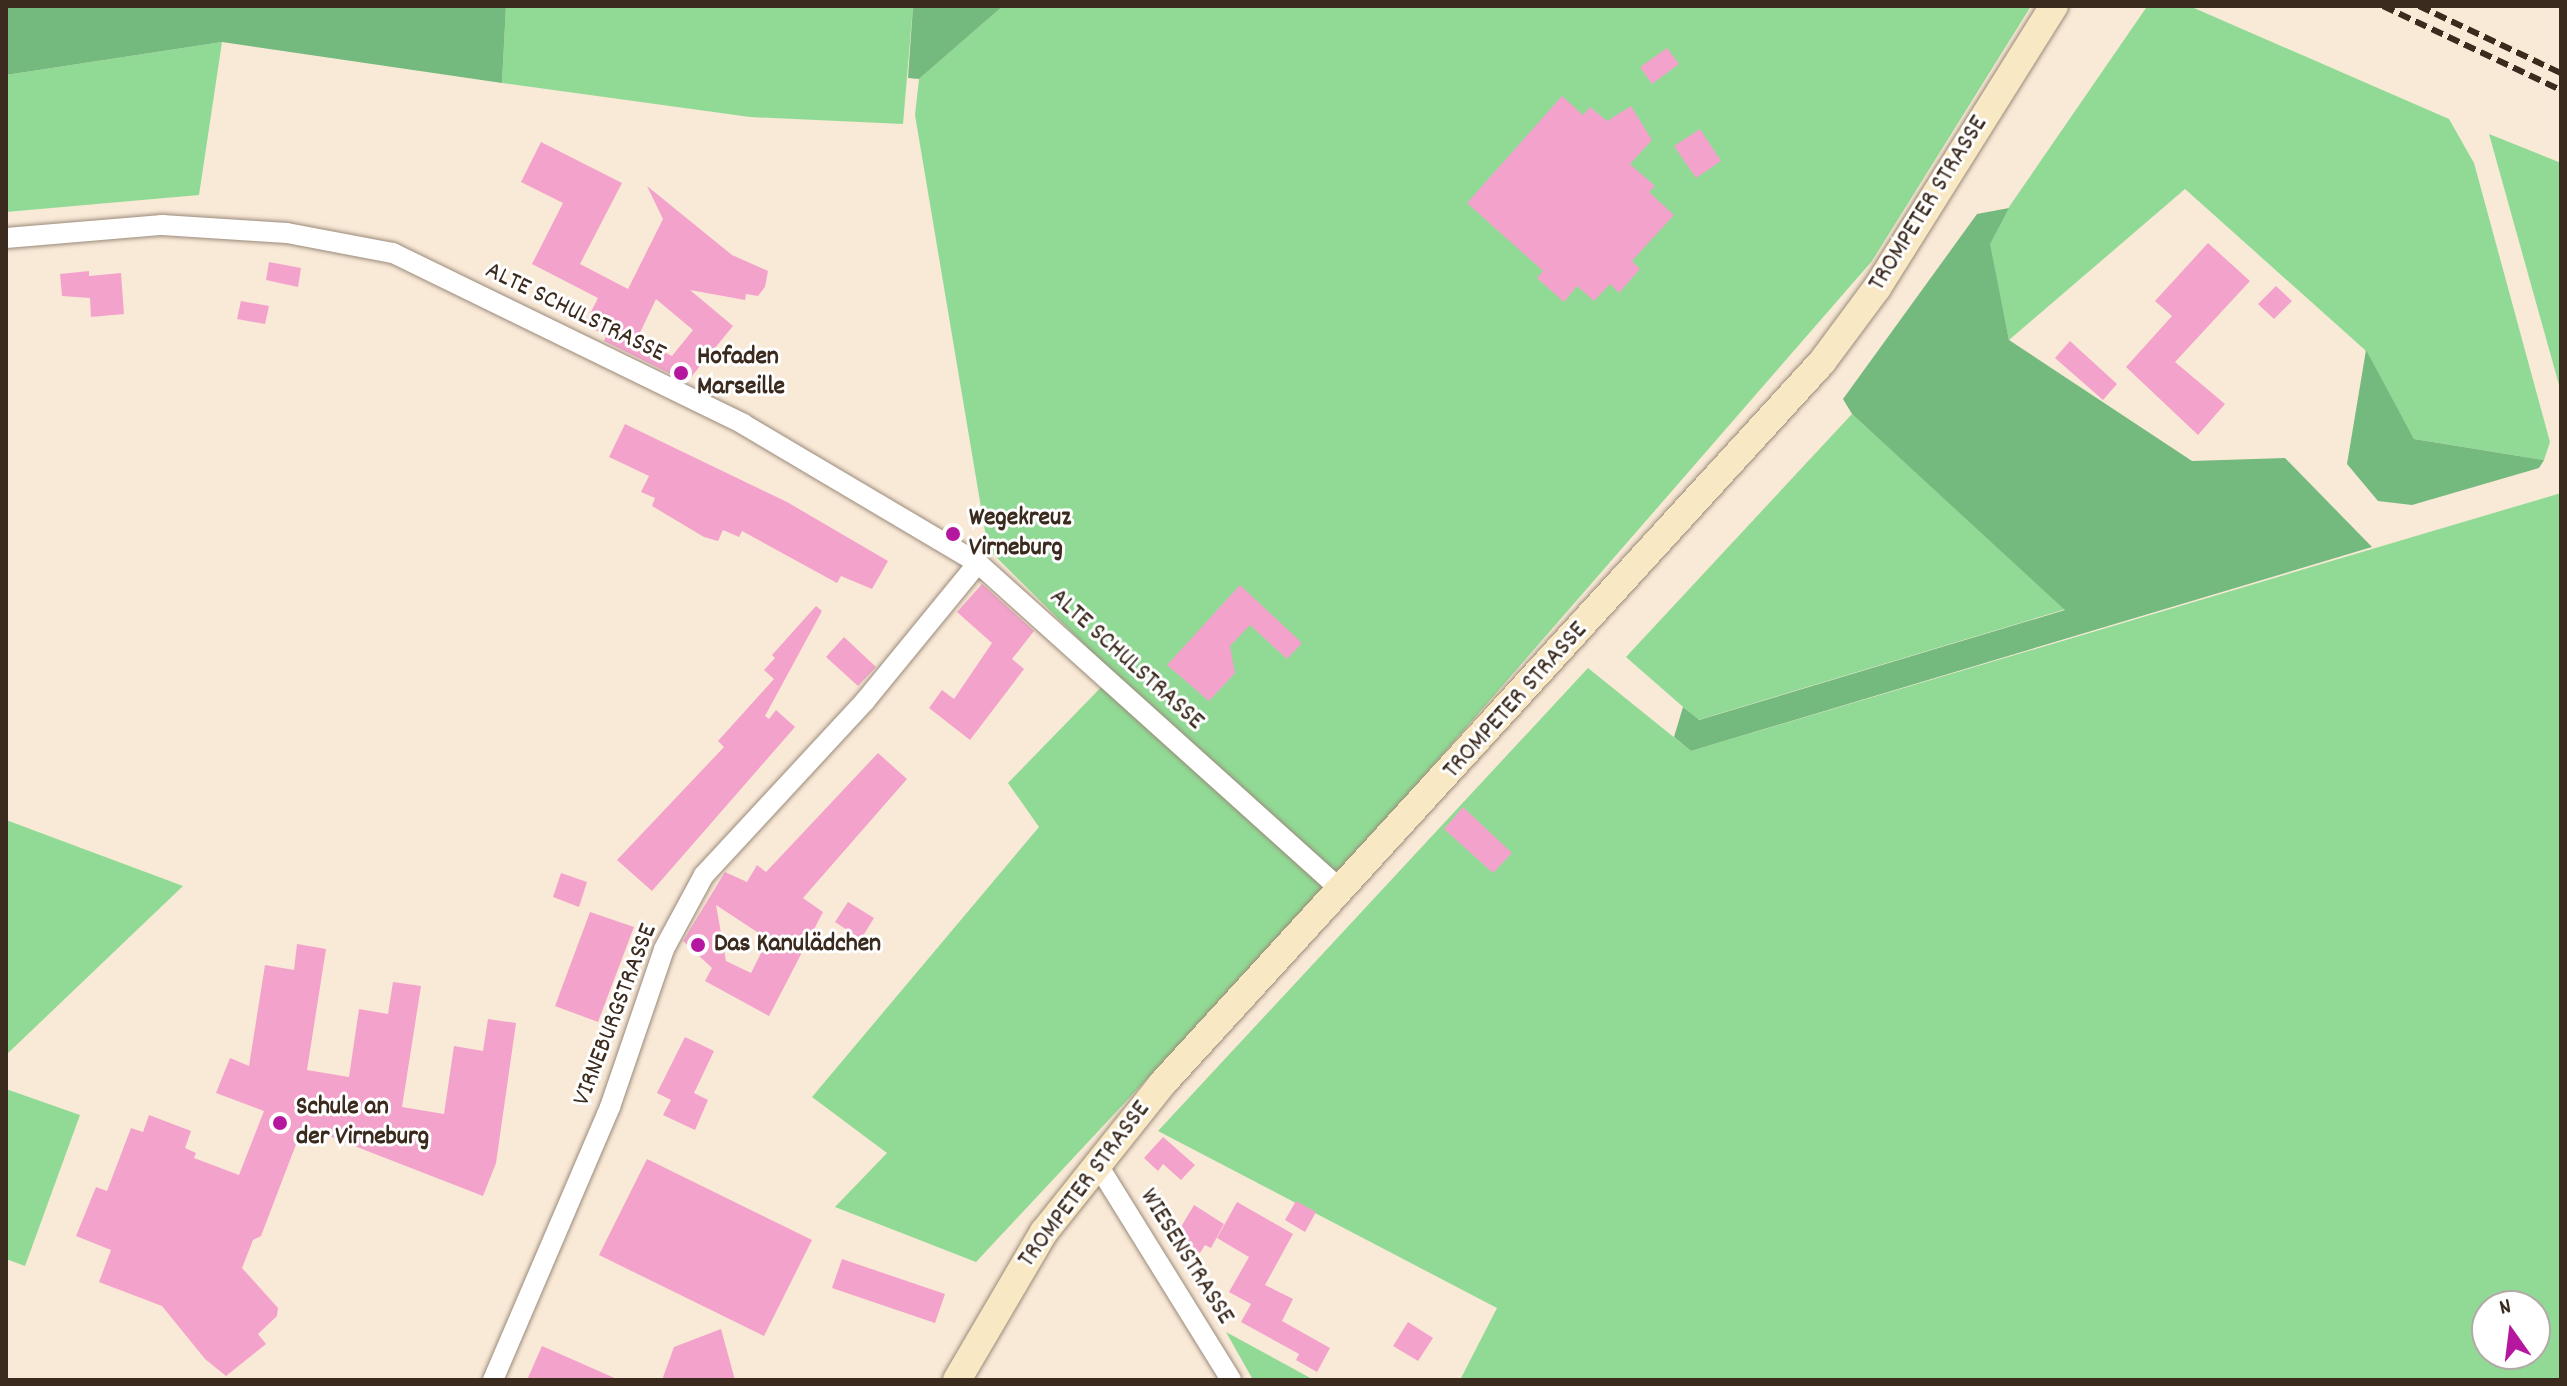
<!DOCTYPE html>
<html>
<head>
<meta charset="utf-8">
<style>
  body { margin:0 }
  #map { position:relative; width:2567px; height:1386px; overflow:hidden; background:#f9e9d7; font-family:Dekko,sans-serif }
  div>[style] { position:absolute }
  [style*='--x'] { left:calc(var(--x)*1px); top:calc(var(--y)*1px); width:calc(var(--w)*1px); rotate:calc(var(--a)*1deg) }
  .green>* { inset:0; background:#91da95 }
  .forest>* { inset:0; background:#74ba7e }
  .building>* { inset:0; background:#f3a3cb }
  .roads { filter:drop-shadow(0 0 2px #9a8a7a) drop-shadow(0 0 2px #9a8a7a) }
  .street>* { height:20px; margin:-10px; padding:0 10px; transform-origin:10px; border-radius:10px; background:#fff }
  .secondary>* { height:28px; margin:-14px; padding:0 14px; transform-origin:14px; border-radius:14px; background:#f8e8c3 }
  .rail>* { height:6px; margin-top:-3px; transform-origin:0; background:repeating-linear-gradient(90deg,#3b2a1e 0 12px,transparent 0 18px) }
  .dots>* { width:22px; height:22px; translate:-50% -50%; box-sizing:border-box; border:4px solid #fff; border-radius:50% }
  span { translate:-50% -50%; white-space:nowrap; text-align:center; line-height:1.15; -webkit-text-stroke:6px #fff; paint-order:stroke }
  .street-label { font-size:26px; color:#3b2a1e }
  .poi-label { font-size:26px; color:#3b2a1e; font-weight:700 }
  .left { translate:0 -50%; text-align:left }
  .frame { position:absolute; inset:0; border:8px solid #3b2a1e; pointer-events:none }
  .north { position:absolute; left:2471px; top:1290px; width:80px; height:80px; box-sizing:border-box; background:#fff; border:2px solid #b1aaa5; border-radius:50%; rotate:346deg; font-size:22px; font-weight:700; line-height:32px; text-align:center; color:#3b2a1e }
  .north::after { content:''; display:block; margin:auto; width:28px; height:36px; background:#b5179e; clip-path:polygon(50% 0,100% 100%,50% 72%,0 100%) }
</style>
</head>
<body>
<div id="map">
  <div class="green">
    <div style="clip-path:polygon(506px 6px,913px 6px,903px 124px,750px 117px,502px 83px)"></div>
    <div style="clip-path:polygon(1003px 6px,2031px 6px,1872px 261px,1344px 868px,976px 1262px,835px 1207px,887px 1153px,812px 1097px,1039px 827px,1008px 783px,1114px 674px,988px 549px,915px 115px,919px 79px)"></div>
    <div style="clip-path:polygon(2146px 8px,2194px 8px,2449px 119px,2474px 163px,2550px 442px,2544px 460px,2414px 439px,2365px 350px,2185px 189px,2009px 340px,1989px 244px,2009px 207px)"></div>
    <div style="clip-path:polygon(222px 42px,199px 195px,6px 212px,6px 75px)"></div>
    <div style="clip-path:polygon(2489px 134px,2561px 163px,2561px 392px)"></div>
    <div style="clip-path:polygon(1852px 414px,2066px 609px,1698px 720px,1626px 657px)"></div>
    <div style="clip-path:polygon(evenodd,2561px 493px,2561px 1380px,1460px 1380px,1497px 1308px,1158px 1131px,1588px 668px,1691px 751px,2561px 493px,2487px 1306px,2535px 1306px,2535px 1354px,2487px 1354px,2487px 1306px)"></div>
    <div style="clip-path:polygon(6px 820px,183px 886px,6px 1055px)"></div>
    <div style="clip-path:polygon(6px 1089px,80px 1115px,25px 1266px,6px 1259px)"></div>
    <div style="clip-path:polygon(1226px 1332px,1314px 1380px,1253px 1380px)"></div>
  </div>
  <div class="forest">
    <div style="clip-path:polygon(6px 6px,506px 6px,502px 83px,222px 42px,6px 75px)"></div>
    <div style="clip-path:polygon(913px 6px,1003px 6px,919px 79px,908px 78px)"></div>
    <div style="clip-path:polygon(2009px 208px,1990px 244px,2009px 340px,2192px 461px,2285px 458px,2372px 547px,1691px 751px,1674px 737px,1683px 707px,1699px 720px,2065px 610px,1852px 414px,1843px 399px,1977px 214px)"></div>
    <div style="clip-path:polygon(2366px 350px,2414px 439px,2544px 460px,2539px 468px,2412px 505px,2378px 501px,2347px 464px)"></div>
  </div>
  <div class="building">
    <div style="clip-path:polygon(1667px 48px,1679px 64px,1652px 84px,1640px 67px)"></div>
    <div style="clip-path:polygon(1562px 96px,1583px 115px,1590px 107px,1607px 121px,1631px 106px,1652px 140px,1630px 164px,1655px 186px,1649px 192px,1674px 215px,1632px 261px,1640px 269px,1619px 293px,1610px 284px,1594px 301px,1577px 286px,1564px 302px,1537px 278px,1543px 271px,1467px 203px)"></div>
    <div style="clip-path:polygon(1700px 129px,1721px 161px,1696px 178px,1674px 146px)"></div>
    <div style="clip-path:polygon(evenodd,541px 142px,622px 183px,580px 264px,628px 289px,663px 219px,647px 186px,732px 255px,768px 271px,765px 287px,758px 296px,746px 294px,745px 300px,690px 290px,733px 326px,687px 382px,604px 341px,606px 336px,585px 324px,598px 298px,532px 264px,563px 203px,521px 182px,541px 142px,656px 299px,693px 330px,672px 356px,637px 339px,656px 299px)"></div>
    <div style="clip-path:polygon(2208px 243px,2250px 281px,2175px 362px,2225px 404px,2198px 435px,2126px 367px,2172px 316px,2155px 301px)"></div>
    <div style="clip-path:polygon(269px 262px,301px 268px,298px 287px,266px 280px)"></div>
    <div style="clip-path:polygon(89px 271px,89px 276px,121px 273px,124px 314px,91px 317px,90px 298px,62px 296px,60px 274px)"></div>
    <div style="clip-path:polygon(2276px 286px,2292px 301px,2274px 319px,2258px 304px)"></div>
    <div style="clip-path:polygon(241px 301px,269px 306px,265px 324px,237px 319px)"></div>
    <div style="clip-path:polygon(2070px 341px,2117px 384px,2103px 400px,2055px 358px)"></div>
    <div style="clip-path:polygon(625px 424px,787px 502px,888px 561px,872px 589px,841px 576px,837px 583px,742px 531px,739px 537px,723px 530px,718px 541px,704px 537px,652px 506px,655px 498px,641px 492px,649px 476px,609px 457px)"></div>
    <div style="clip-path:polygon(982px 584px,1034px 631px,1012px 659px,1024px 669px,970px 740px,929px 708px,942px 690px,954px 699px,992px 643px,957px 612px)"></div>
    <div style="clip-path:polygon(1240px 585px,1302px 643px,1287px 659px,1250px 625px,1230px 646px,1235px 673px,1209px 701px,1167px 665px)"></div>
    <div style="clip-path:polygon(816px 606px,822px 611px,765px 716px,769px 719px,776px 710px,795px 727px,652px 891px,617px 860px,724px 747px,718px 741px,774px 679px,764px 670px,775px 658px,772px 655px)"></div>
    <div style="clip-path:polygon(844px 637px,876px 667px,858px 686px,826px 657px)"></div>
    <div style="clip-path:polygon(evenodd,878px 753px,907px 779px,803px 898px,823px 912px,769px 1016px,705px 981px,712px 968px,683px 941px,725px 872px,747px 882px,757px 865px,766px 872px,878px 753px,716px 905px,768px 939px,751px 973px,726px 961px,716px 905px)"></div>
    <div style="clip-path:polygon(1463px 807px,1512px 853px,1493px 873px,1444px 829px)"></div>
    <div style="clip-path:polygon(561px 873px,587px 882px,579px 907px,553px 897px)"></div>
    <div style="clip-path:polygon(848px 902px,874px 918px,861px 939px,835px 922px)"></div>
    <div style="clip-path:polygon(590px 912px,634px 927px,598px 1022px,555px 1006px)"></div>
    <div style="clip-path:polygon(297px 944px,326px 949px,307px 1070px,349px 1077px,359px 1009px,388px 1014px,393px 982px,421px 986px,402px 1107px,444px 1114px,454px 1046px,483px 1051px,488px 1019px,516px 1023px,496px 1163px,483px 1196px,303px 1126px,261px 1236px,253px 1240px,242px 1268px,278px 1308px,277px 1316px,258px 1334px,266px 1344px,226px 1376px,205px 1359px,162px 1306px,99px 1282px,111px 1250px,76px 1236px,96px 1187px,107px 1191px,131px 1128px,143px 1132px,149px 1115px,191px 1131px,185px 1148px,196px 1153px,194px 1158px,239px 1175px,264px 1111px,216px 1093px,230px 1058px,249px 1066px,265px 965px,294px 970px)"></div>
    <div style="clip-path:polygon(685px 1037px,714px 1051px,694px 1093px,708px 1100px,695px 1130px,663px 1115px,671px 1100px,657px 1093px)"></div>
    <div style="clip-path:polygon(1163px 1137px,1195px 1165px,1181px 1180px,1163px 1164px,1158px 1171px,1144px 1158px)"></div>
    <div style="clip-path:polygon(647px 1159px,812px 1240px,764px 1336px,599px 1255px)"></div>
    <div style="clip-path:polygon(1296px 1201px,1316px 1212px,1305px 1232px,1285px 1220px)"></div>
    <div style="clip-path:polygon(1237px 1202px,1293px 1234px,1265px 1285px,1293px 1299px,1282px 1321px,1330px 1348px,1317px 1372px,1296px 1360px,1299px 1354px,1241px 1322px,1251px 1304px,1229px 1292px,1249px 1257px,1217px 1238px)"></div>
    <div style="clip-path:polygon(1194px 1205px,1224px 1224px,1211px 1248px,1205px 1245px,1200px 1253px,1175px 1237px)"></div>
    <div style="clip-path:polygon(842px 1259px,945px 1294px,935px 1323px,832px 1288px)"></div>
    <div style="clip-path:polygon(1408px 1322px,1433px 1338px,1418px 1361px,1393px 1346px)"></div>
    <div style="clip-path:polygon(721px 1329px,735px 1380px,662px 1380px,674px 1347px)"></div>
    <div style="clip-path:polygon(542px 1346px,619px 1380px,527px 1380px)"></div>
  </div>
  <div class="roads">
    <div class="street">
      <div style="--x:6;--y:238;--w:157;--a:-4.8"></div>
      <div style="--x:162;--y:225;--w:125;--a:3.7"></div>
      <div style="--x:287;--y:233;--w:108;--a:10.7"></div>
      <div style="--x:393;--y:253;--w:390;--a:26"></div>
      <div style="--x:743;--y:424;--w:273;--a:30.6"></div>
      <div style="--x:978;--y:563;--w:490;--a:42"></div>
      <div style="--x:1096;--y:1162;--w:256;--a:58.2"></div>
      <div style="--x:493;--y:1380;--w:297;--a:-66.8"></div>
      <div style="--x:610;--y:1107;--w:167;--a:-71.1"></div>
      <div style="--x:664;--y:949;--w:84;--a:-61.6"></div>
      <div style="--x:704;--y:875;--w:237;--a:-47.2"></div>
      <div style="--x:865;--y:701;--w:178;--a:-50.7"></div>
    </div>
    <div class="secondary">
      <div style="--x:957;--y:1380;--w:172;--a:-59.6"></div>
      <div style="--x:1044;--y:1232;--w:189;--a:-51.4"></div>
      <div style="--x:1162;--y:1084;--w:978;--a:-47.57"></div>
      <div style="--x:1822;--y:362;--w:92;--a:-53.4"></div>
      <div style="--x:1877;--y:288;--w:333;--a:-57.9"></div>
    </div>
  </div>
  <div class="rail">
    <div style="--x:2383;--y:6;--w:197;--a:25.3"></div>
    <div style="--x:2419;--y:6;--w:157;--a:25.3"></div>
  </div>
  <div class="dots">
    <div style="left:681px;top:373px;background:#b5179e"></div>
    <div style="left:953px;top:534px;background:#b5179e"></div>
    <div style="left:698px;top:945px;background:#b5179e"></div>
    <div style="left:280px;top:1123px;background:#b5179e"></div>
  </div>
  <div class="street-label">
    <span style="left:1929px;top:204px;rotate:-58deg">TROMPETER STRASSE</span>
    <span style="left:575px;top:313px;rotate:26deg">ALTE SCHULSTRASSE</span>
    <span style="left:1126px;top:660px;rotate:42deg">ALTE SCHULSTRASSE</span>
    <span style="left:1516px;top:701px;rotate:-48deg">TROMPETER STRASSE</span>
    <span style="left:616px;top:1015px;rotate:-69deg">VIRNEBURGSTRASSE</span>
    <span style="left:1085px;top:1185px;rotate:-53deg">TROMPETER STRASSE</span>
    <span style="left:1186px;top:1257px;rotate:58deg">WIESENSTRASSE</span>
  </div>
  <div class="poi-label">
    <span class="left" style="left:697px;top:373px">Hofaden<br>Marseille</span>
    <span class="left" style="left:969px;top:534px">Wegekreuz<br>Virneburg</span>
    <span class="left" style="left:714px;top:945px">Das Kanulädchen</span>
    <span class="left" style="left:296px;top:1123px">Schule an<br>der Virneburg</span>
  </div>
  <div class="frame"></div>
  <div class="north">N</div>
</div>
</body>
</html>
